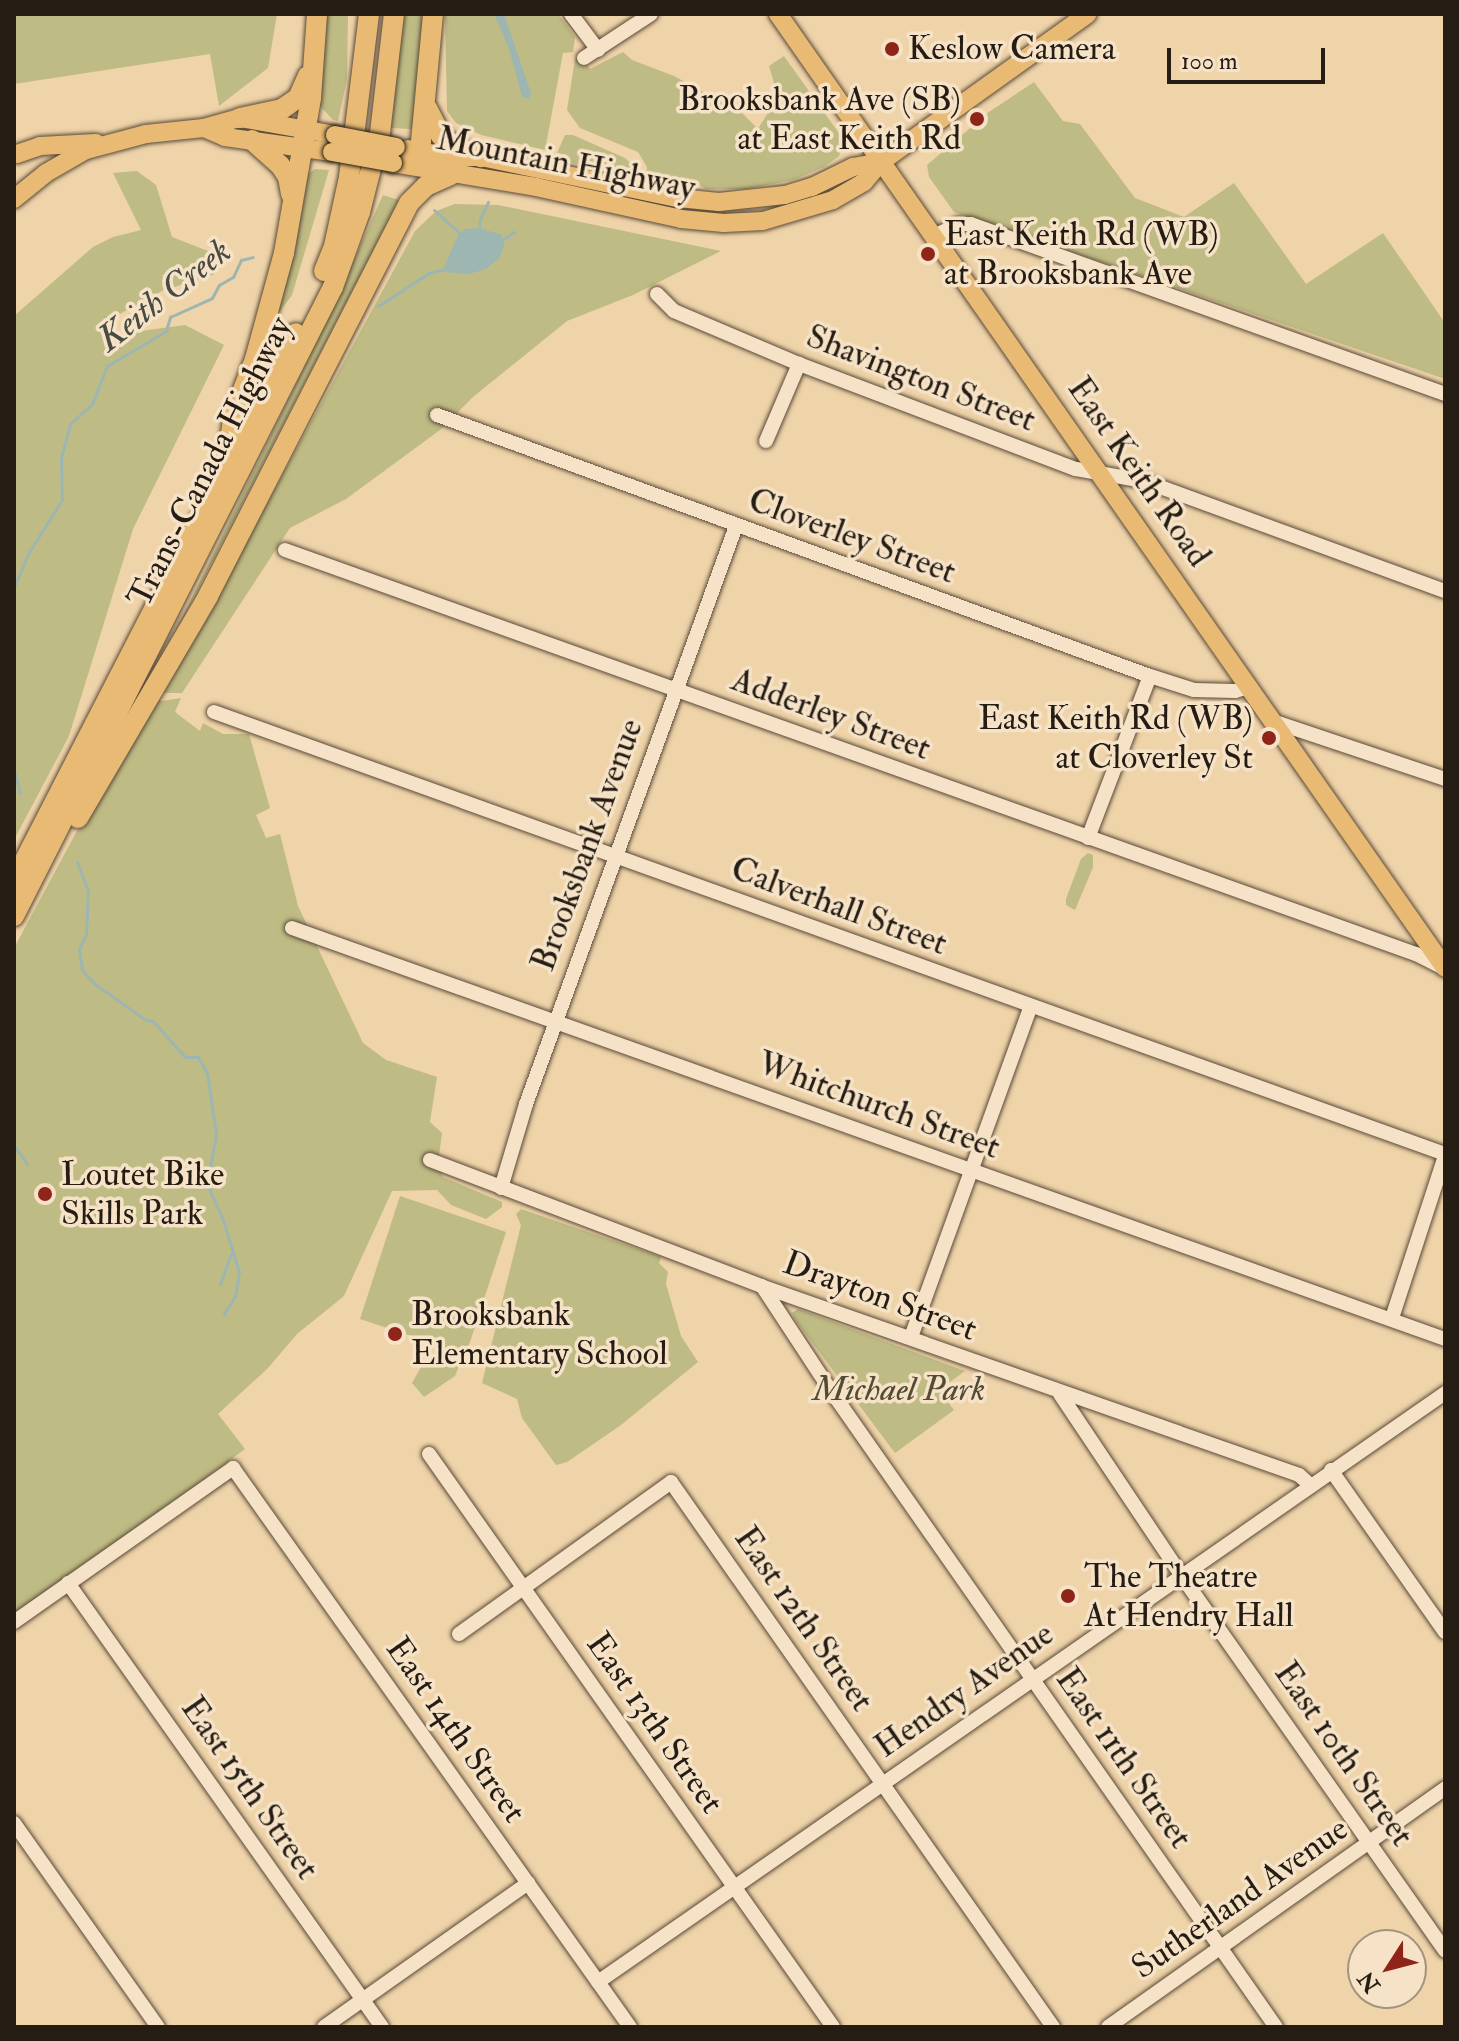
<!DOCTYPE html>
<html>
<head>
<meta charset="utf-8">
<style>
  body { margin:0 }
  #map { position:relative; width:1459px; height:2041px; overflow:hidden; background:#efd3a9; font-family:"IM FELL Double Pica",serif }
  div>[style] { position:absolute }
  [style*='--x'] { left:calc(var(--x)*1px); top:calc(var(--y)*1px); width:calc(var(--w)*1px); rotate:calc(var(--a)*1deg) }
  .green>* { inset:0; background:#bfbb84 }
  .water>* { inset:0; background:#9db6b2 }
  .stream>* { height:3px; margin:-1.5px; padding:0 1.5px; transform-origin:1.5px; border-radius:1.5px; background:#9db6b2 }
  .roads { filter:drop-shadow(0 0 2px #584a38) drop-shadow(0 0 2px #584a38) }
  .minor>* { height:14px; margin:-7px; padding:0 7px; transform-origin:7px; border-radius:7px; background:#f5e2c7 }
  .major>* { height:18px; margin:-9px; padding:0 9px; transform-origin:9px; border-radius:9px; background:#e8ba74 }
  .highway>* { height:20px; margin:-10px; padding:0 10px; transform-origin:10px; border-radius:10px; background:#e8ba74 }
  .bridges { filter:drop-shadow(0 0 2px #251d13) drop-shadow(0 0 2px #251d13) }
  .major-bridge>* { height:18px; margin:-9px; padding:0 9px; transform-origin:9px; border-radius:9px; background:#e8ba74 }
  .dots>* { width:22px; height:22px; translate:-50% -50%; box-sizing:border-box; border:4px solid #f5e2c7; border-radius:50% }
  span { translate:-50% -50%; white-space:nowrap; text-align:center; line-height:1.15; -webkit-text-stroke:7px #f5e2c7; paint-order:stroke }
  .poi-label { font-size:34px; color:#251d13 }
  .left { translate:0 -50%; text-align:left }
  .right { translate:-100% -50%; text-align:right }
  .street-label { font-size:34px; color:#251d13 }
  .park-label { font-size:34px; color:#534c35; font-style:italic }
  .water-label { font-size:36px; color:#494b43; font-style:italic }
  .frame { position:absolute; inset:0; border:16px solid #251d13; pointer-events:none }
  .north { position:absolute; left:1347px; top:1929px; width:80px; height:80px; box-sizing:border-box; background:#f5e2c7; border:2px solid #a2937f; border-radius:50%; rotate:234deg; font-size:22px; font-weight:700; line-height:32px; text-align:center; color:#251d13 }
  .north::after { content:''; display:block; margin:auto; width:28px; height:36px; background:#8f2418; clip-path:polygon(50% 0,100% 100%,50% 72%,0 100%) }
  .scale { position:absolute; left:1167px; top:48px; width:158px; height:36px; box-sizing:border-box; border:4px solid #251d13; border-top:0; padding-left:10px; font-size:24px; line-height:28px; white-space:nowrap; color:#251d13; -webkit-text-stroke:6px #f5e2c7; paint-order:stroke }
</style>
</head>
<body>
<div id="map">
  <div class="green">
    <div style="clip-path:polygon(14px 14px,277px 14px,268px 68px,219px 106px,210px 54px,14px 84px)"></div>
    <div style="clip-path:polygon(327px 14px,348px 14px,347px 79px,338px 121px,333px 120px,317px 103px)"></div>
    <div style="clip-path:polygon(401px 14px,424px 14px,419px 107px,411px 129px,391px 128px)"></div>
    <div style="clip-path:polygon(445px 14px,558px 14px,575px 37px,573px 52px,563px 53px,545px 150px,481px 135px,456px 123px,447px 111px)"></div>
    <div style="clip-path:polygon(623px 52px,632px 60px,674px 76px,743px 114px,758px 129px,778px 96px,769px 66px,784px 56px,838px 132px,843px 145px,839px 156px,824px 167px,793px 180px,747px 189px,706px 189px,697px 184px,646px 175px,647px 167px,638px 152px,580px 128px,567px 110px,575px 59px,581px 55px,590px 69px)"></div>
    <div style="clip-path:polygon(1034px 82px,1063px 121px,1080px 124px,1135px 198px,1184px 217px,1234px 183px,1306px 284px,1383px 233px,1445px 323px,1445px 379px,954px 212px,929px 177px,927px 165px,989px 112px)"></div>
    <div style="clip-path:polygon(565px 135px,573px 135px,625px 158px,634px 166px,636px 176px,568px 162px,567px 155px,557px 153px)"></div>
    <div style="clip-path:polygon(315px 169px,329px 170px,292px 295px,275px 318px,308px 174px)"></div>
    <div style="clip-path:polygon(137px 171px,156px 185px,172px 237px,213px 253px,218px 261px,215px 274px,162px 291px,118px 315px,106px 327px,118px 334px,185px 325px,224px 345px,133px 529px,69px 736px,14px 840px,14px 316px,93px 247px,113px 237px,141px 230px,113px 173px)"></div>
    <div style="clip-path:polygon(383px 195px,399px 200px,169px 645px,327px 320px)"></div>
    <div style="clip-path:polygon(455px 204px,498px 205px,721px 251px,633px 295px,567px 321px,473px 397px,440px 430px,346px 499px,290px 528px,182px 693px,164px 693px,415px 231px,436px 211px)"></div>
    <div style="clip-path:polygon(151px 693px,161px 701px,181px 698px,175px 712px,200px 731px,203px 723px,223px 734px,249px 734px,270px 808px,256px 815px,266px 838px,280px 834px,298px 906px,363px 1043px,386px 1060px,437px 1077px,430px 1122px,442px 1133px,438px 1163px,443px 1177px,502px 1202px,502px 1207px,486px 1219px,451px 1205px,437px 1190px,392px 1191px,344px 1296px,297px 1334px,268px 1368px,218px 1414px,245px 1449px,14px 1619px,14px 948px)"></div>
    <div style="clip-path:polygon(1088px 853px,1093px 855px,1093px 867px,1075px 910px,1066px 905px,1066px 899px,1081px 859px)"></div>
    <div style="clip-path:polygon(400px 1196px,506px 1232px,466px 1354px,360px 1319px)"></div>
    <div style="clip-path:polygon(521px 1209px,661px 1257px,659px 1263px,668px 1272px,666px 1284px,681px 1336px,698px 1362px,621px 1425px,567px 1462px,556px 1465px,522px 1418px,517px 1399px,482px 1383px,521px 1225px,516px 1214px)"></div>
    <div style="clip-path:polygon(798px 1309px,965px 1371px,939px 1390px,954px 1410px,895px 1453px,796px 1321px,792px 1313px)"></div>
    <div style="clip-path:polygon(428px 1355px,452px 1360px,459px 1366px,455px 1376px,424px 1397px,412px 1383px)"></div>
  </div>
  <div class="water">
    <div style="clip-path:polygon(494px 14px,504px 14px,531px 93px,529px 99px,522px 97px,509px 49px)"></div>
    <div style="clip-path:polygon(479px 228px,502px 235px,504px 247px,499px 258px,486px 269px,469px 274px,442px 272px,458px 235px,465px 229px)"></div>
  </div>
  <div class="stream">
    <div style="--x:434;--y:210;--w:36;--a:42"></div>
    <div style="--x:479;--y:232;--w:13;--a:-86"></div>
    <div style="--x:480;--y:219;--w:19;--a:-65"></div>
    <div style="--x:501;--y:241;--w:16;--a:-35"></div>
    <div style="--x:378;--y:306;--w:61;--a:-32.9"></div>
    <div style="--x:429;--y:273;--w:16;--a:-15"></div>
    <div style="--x:14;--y:587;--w:38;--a:-67"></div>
    <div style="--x:29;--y:552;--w:62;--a:-57.6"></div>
    <div style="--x:62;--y:500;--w:42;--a:-91.4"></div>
    <div style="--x:61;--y:458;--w:35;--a:-75"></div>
    <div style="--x:70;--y:424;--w:30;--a:-42"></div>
    <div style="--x:92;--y:404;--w:41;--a:-68.5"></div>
    <div style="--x:107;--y:366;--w:69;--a:-30.7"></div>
    <div style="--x:166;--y:331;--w:15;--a:-74"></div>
    <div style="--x:170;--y:317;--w:46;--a:-24.3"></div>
    <div style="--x:212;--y:298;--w:15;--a:-62"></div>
    <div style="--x:219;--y:285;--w:16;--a:-30"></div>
    <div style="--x:233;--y:277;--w:19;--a:-65"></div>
    <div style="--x:241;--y:260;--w:12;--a:-14"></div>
    <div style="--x:14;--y:739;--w:27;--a:90"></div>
    <div style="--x:14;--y:771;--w:23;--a:75"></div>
    <div style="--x:77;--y:862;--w:30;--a:69"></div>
    <div style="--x:88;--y:890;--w:44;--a:92.6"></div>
    <div style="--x:86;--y:934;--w:17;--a:115"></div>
    <div style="--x:79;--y:949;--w:21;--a:82"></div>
    <div style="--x:82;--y:970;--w:19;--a:47"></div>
    <div style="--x:95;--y:984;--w:60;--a:35.5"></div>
    <div style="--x:144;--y:1019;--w:9;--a:13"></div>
    <div style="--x:153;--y:1021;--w:48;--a:48.4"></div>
    <div style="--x:185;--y:1057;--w:13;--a:0"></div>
    <div style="--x:198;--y:1057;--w:18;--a:61"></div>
    <div style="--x:207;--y:1073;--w:62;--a:81.6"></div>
    <div style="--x:216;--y:1134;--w:51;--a:100.2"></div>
    <div style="--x:207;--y:1184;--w:39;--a:66"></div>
    <div style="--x:223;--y:1220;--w:54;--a:72.9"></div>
    <div style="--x:239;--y:1272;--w:24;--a:99"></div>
    <div style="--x:235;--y:1296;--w:22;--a:122"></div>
    <div style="--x:14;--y:1134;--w:1;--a:-45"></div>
    <div style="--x:14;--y:1146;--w:22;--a:54"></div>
    <div style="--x:220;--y:1284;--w:32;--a:-70"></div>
  </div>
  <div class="roads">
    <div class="minor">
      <div style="--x:571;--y:14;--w:45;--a:53.1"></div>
      <div style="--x:584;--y:58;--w:80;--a:-33.3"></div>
      <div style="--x:934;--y:236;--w:28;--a:-26"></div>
      <div style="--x:959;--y:224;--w:12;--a:0"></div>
      <div style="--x:971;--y:224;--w:504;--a:19.73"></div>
      <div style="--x:657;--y:294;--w:24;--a:45"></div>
      <div style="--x:674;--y:311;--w:136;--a:23"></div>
      <div style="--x:799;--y:364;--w:296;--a:20.8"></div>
      <div style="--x:1076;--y:469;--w:69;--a:10"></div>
      <div style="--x:1144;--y:481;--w:320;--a:20.1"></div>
      <div style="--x:437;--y:415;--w:759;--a:20.11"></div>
      <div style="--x:1150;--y:676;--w:46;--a:17.7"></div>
      <div style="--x:1194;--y:690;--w:41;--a:1.4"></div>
      <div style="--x:1235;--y:691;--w:16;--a:-15"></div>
      <div style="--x:766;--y:441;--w:84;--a:-66.8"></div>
      <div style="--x:285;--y:550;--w:1201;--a:19.66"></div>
      <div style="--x:1416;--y:954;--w:30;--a:27"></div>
      <div style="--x:214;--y:712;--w:1308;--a:19.75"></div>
      <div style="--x:1275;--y:722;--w:179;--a:18.5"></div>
      <div style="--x:1088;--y:838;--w:173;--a:-69.1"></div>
      <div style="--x:292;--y:928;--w:1224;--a:19.62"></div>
      <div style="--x:430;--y:1160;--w:354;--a:20.8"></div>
      <div style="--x:761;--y:1286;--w:570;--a:19.36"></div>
      <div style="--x:1299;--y:1475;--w:15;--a:42"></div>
      <div style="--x:501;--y:1188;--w:88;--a:-73.4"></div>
      <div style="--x:526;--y:1104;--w:615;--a:-70.03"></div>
      <div style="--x:762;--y:1286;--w:122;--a:56.7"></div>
      <div style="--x:829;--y:1388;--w:780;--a:55.03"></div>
      <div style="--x:1392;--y:1318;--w:170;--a:-71.9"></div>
      <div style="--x:911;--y:1337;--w:350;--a:-70.1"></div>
      <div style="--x:1060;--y:1394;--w:218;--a:56.2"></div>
      <div style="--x:1181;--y:1575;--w:459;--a:54.9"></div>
      <div style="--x:429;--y:1454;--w:701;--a:54.81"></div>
      <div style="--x:1331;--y:1470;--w:198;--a:54.9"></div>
      <div style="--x:68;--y:1583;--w:544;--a:54.73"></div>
      <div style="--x:14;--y:1622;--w:268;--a:-35.1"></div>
      <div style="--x:233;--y:1468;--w:686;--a:54.62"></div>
      <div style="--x:459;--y:1634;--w:261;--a:-35.6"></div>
      <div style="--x:671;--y:1482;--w:666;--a:54.97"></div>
      <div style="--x:14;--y:1823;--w:250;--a:54.8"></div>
      <div style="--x:598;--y:1982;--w:1032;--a:-34.81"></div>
      <div style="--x:324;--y:2027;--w:250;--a:-35.2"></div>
      <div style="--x:1108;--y:2027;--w:413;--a:-35.3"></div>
    </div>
    <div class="major">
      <div style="--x:778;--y:14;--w:1164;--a:55.04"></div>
      <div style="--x:204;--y:128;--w:23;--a:23"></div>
      <div style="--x:225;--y:137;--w:108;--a:8"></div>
      <div style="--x:408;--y:149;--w:45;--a:10.3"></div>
      <div style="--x:452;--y:157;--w:29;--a:0"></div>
      <div style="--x:481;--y:157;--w:201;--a:11.8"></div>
      <div style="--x:678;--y:198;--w:41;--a:5.6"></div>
      <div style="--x:719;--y:202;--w:66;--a:-6.1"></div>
      <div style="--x:785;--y:195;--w:28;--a:-17"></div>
      <div style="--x:812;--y:187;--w:46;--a:-26"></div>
      <div style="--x:853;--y:167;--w:28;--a:-10"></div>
      <div style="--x:17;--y:154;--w:24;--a:-19"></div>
      <div style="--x:40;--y:146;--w:56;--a:-3.1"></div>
      <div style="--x:393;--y:163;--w:145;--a:9.5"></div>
      <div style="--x:536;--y:187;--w:148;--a:12.4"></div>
      <div style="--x:681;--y:219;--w:43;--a:5.3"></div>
      <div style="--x:724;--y:223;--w:39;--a:-3"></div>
      <div style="--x:763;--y:221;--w:73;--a:-16.7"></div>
      <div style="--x:833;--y:200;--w:36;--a:-30"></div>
      <div style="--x:864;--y:182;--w:26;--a:-50"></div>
      <div style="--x:881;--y:162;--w:254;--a:-35.6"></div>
      <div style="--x:14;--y:199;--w:41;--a:-39.1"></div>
      <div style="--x:46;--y:173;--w:46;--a:-29.9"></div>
      <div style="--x:86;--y:150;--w:62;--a:-14.9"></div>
      <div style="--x:146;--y:134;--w:58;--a:-5.9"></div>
      <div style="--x:204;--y:128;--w:37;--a:-16"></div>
      <div style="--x:240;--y:118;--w:97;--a:10.1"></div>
    </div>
    <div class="highway">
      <div style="--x:427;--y:108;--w:31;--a:63"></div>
      <div style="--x:441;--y:136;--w:19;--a:36"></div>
      <div style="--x:456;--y:147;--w:27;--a:22"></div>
      <div style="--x:240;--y:118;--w:43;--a:-12.1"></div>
      <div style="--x:282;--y:109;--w:19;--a:-35"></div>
      <div style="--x:298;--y:98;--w:24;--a:-66"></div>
      <div style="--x:252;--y:140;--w:38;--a:42"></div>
      <div style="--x:280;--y:165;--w:14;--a:56"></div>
      <div style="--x:288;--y:177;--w:17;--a:80"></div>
      <div style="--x:393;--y:163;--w:29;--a:-22"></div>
      <div style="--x:420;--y:152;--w:139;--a:-84.6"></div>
      <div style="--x:324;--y:271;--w:27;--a:-68"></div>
      <div style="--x:334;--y:246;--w:71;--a:-77.7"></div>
      <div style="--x:349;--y:177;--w:164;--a:-83"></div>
      <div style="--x:228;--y:455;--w:42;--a:-81.9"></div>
      <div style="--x:234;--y:413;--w:58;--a:-68.7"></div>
      <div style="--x:255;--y:359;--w:110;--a:-74.7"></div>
      <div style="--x:284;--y:253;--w:157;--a:-80.1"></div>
      <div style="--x:311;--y:98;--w:84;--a:-85.9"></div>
      <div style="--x:78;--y:818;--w:257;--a:-59.6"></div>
      <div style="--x:208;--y:596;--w:441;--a:-62.9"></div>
      <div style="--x:409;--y:203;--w:24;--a:-45"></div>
      <div style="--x:426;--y:186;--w:27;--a:-24"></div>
      <div style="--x:14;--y:881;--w:616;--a:-62.77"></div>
      <div style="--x:14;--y:916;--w:705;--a:-63.11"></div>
      <div style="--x:333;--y:287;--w:80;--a:-70.2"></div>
      <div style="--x:360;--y:212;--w:81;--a:-75.8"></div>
      <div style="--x:380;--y:133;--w:120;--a:-83.3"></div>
    </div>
  </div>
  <div class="bridges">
    <div class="major-bridge">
      <div style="--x:335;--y:135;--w:62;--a:11.1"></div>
      <div style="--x:332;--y:152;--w:62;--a:10.2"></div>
    </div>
  </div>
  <div class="dots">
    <div style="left:892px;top:49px;background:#8f2418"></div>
    <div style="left:977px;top:119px;background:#8f2418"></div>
    <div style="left:928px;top:254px;background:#8f2418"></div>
    <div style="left:1269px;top:738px;background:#8f2418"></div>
    <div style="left:45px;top:1194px;background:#8f2418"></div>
    <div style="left:395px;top:1334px;background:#8f2418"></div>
    <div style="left:1068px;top:1596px;background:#8f2418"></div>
  </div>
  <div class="poi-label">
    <span class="left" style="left:908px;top:49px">Keslow Camera</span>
    <span class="right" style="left:961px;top:119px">Brooksbank Ave (SB)<br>at East Keith Rd</span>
    <span class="left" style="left:944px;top:254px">East Keith Rd (WB)<br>at Brooksbank Ave</span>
    <span class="right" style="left:1253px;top:738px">East Keith Rd (WB)<br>at Cloverley St</span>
    <span class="left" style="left:61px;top:1194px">Loutet Bike<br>Skills Park</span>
    <span class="left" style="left:411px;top:1334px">Brooksbank<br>Elementary School</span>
    <span class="left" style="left:1084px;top:1596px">The Theatre<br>At Hendry Hall</span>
  </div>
  <div class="street-label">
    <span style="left:566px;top:163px;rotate:11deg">Mountain Highway</span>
    <span style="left:921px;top:378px;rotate:21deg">Shavington Street</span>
    <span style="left:210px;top:462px;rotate:-63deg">Trans-Canada Highway</span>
    <span style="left:1139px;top:472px;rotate:55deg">East Keith Road</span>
    <span style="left:852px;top:536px;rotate:20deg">Cloverley Street</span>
    <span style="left:831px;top:714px;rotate:20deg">Adderley Street</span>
    <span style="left:587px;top:845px;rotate:-70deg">Brooksbank Avenue</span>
    <span style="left:839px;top:906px;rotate:20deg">Calverhall Street</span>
    <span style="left:879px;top:1105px;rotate:20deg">Whitchurch Street</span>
    <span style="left:880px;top:1296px;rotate:20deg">Drayton Street</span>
    <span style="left:804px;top:1619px;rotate:55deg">East 12th Street</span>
    <span style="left:964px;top:1690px;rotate:-35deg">Hendry Avenue</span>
    <span style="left:655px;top:1723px;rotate:55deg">East 13th Street</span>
    <span style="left:456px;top:1730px;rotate:55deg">East 14th Street</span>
    <span style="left:1344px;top:1754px;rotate:55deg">East 10th Street</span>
    <span style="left:1124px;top:1758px;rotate:55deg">East 11th Street</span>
    <span style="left:250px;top:1788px;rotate:55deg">East 15th Street</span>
    <span style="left:1240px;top:1898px;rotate:-35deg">Sutherland Avenue</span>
  </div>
  <div class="park-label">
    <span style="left:899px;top:1390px">Michael Park</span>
  </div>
  <div class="water-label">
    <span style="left:164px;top:295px;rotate:-38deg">Keith Creek</span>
  </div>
  <div class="frame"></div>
  <div class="north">N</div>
  <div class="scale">100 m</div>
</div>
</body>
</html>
